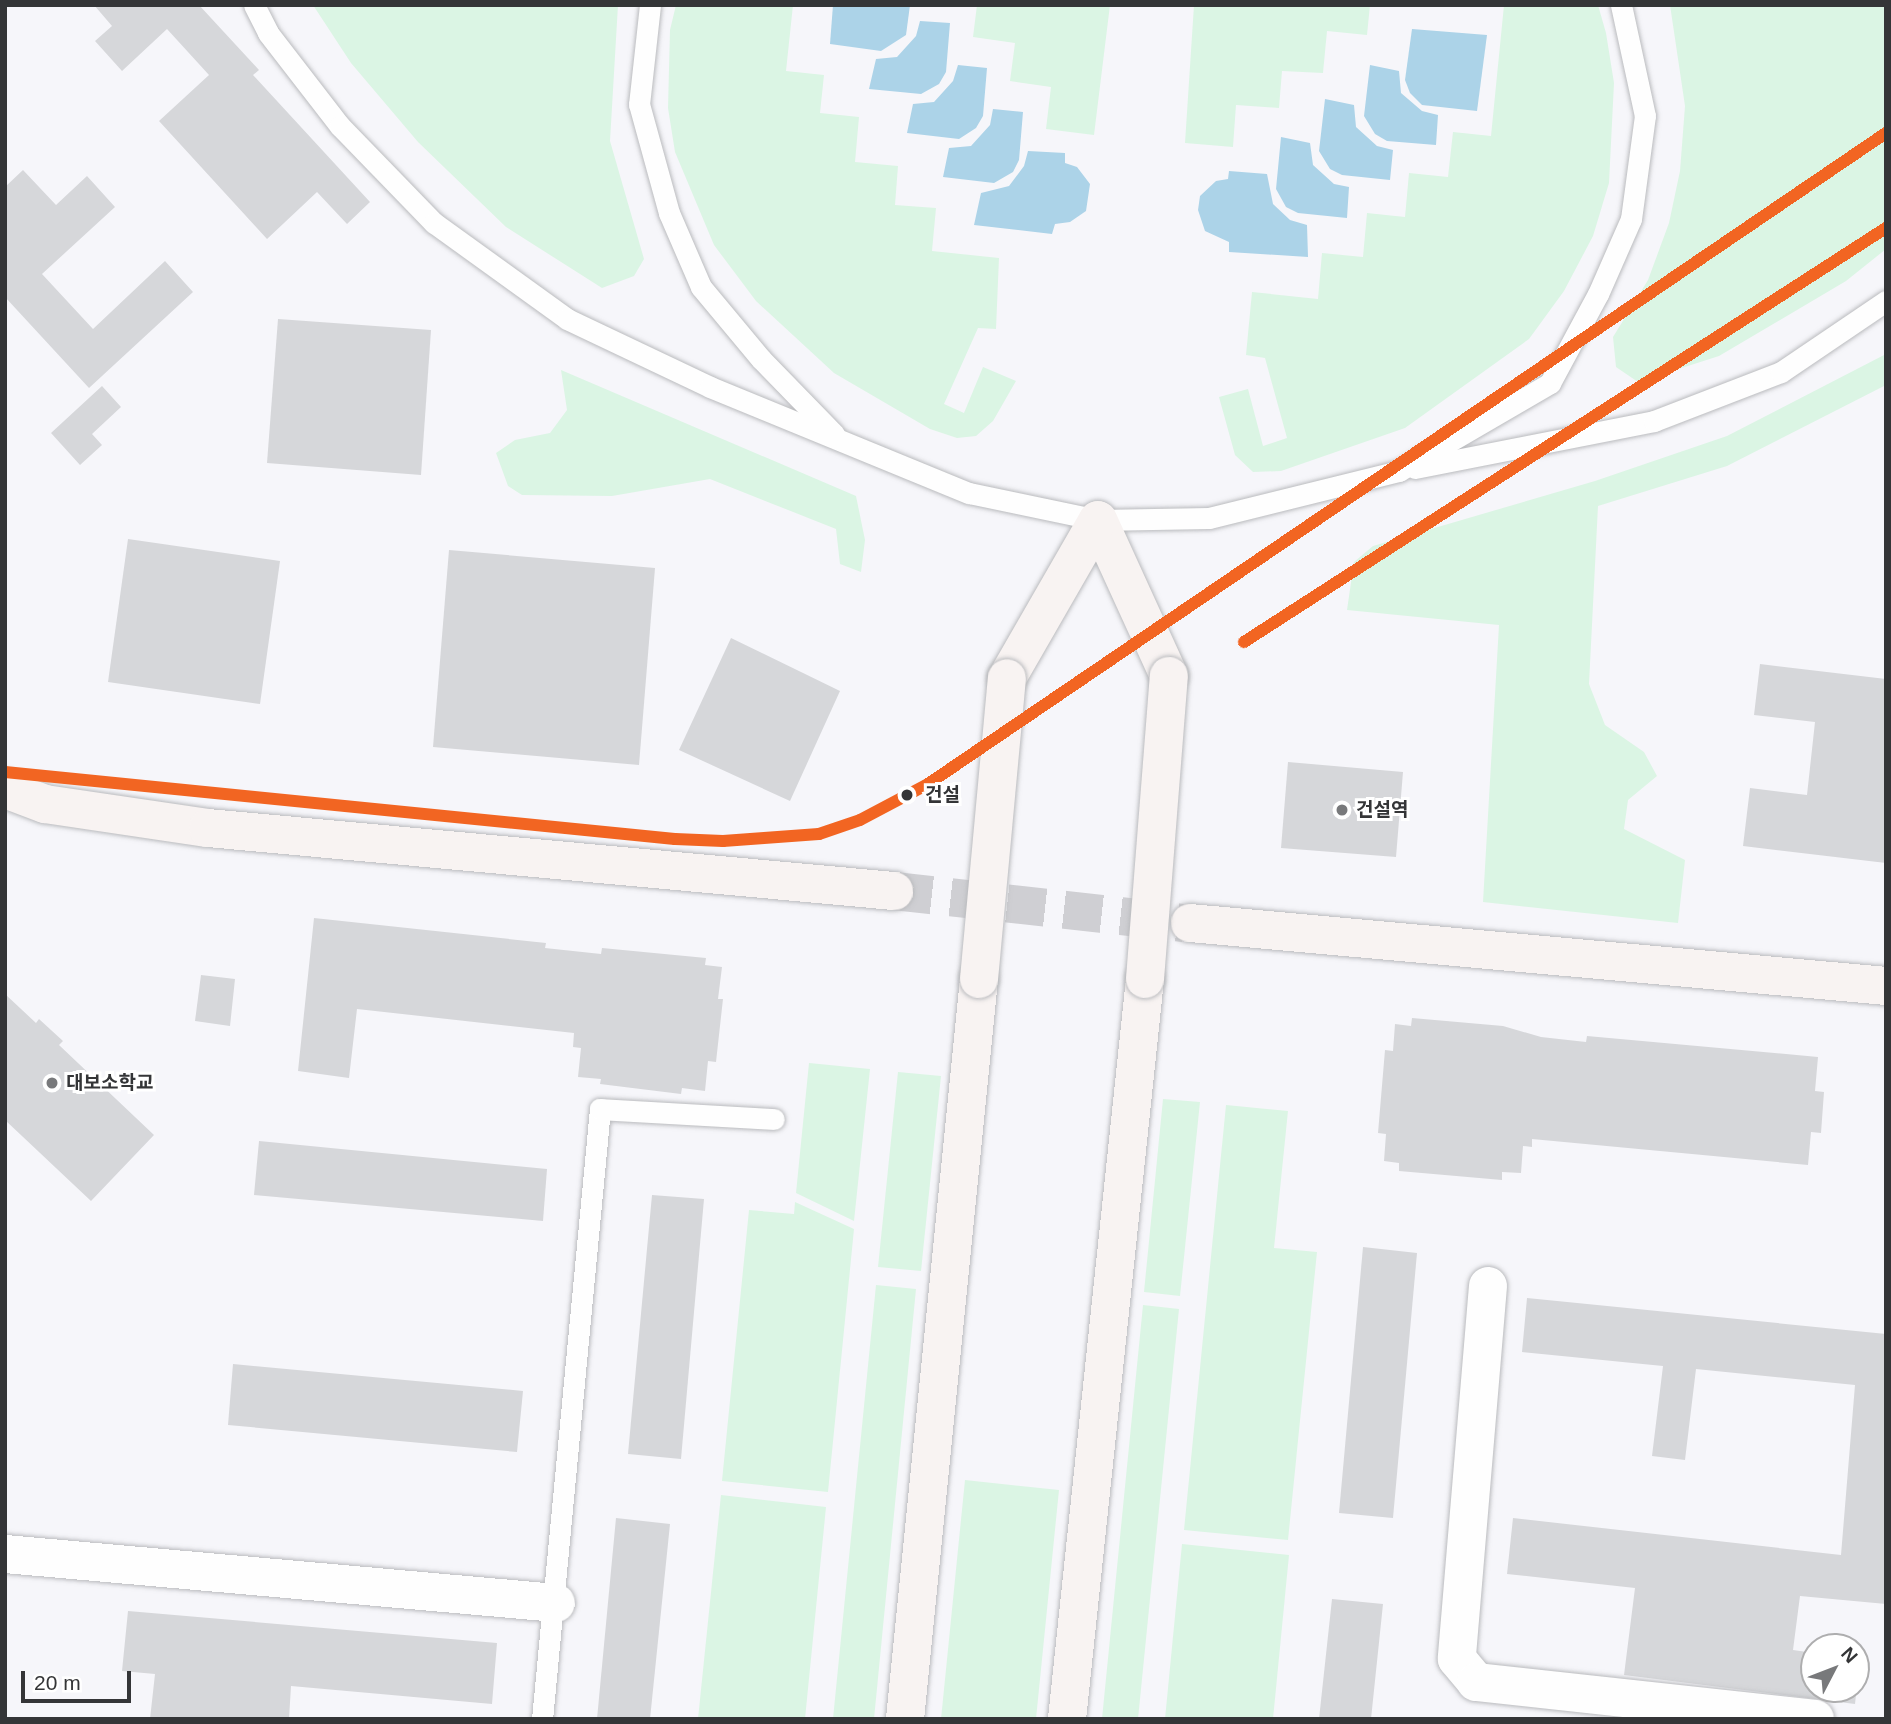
<!DOCTYPE html>
<html>
<head>
<meta charset="utf-8">
<style>
  body { margin:0 }
  #map { position:relative; width:1891px; height:1724px; overflow:hidden; background:#f6f6fa; font-family:Arial,"Noto Sans KR",sans-serif }
  div>[style] { position:absolute }
  [style*='--x'] { left:calc(var(--x)*1px); top:calc(var(--y)*1px); width:calc(var(--w)*1px); rotate:calc(var(--a)*1deg) }
  .green>* { inset:0; background:#dbf5e4 }
  .water>* { inset:0; background:#acd3e8 }
  .building>* { inset:0; background:#d6d7da }
  .secondary-tunnel>* { height:38px; margin-top:-19px; transform-origin:0; background:repeating-linear-gradient(90deg,#cfcfd3 0 38px,transparent 0 57px) }
  .roads { filter:drop-shadow(0 0 2px #babbbe) drop-shadow(0 0 2px #babbbe) }
  .lane>* { height:21px; margin:-10.5px; padding:0 10.5px; transform-origin:10.5px; border-radius:10.5px; background:#fefefe }
  .street>* { height:38px; margin:-19px; padding:0 19px; transform-origin:19px; border-radius:19px; background:#fefefe }
  .secondary>* { height:38px; margin:-19px; padding:0 19px; transform-origin:19px; border-radius:19px; background:#f8f3f2 }
  .bridges { filter:drop-shadow(0 0 2px #babbbe) drop-shadow(0 0 2px #babbbe) }
  .secondary-bridge>* { height:38px; margin:-19px; padding:0 19px; transform-origin:19px; border-radius:19px; background:#f8f3f2 }
  .metro-1>* { height:12px; margin:-6px; padding:0 6px; transform-origin:6px; border-radius:6px; background:#f26522 }
  .dots>* { width:19px; height:19px; translate:-50% -50%; box-sizing:border-box; border:4px solid #fff; border-radius:50% }
  span { translate:-50% -50%; white-space:nowrap; text-align:center; line-height:1.15; -webkit-text-stroke:6px #fff; paint-order:stroke }
  .stop-label { font-size:19px; color:#343537; font-weight:700 }
  .left { translate:0 -50%; text-align:left }
  .poi-label { font-size:19px; color:#343537; font-weight:700 }
  .frame { position:absolute; inset:0; border:7px solid #343537; pointer-events:none }
  .north { position:absolute; left:1800px; top:1633px; width:70px; height:70px; box-sizing:border-box; background:#fff; border:2px solid #aeaeaf; border-radius:50%; rotate:48deg; font-size:19px; font-weight:700; line-height:28px; text-align:center; color:#343537 }
  .north::after { content:''; display:block; margin:auto; width:24px; height:32px; background:#78797b; clip-path:polygon(50% 0,100% 100%,50% 72%,0 100%) }
  .scale { position:absolute; left:21px; top:1671px; width:110px; height:32px; box-sizing:border-box; border:4px solid #343537; border-top:0; padding-left:9px; font-size:21px; line-height:24px; white-space:nowrap; color:#343537; -webkit-text-stroke:5px #fff; paint-order:stroke }
</style>
</head>
<body>
<div id="map">
  <div class="green">
    <div style="clip-path:polygon(313px 5px,618px 5px,610px 141px,644px 259px,634px 276px,602px 288px,506px 227px,418px 142px,351px 63px)"></div>
    <div style="clip-path:polygon(676px 5px,793px 5px,786px 71px,824px 75px,820px 113px,859px 117px,855px 162px,898px 166px,895px 205px,936px 208px,932px 251px,999px 258px,996px 329px,978px 328px,944px 404px,964px 413px,983px 367px,1016px 381px,993px 421px,976px 436px,957px 438px,930px 429px,834px 373px,756px 301px,714px 245px,675px 152px,668px 108px,670px 30px)"></div>
    <div style="clip-path:polygon(977px 5px,1110px 5px,1094px 135px,1046px 129px,1051px 87px,1010px 81px,1015px 43px,973px 37px)"></div>
    <div style="clip-path:polygon(1194px 5px,1370px 5px,1367px 35px,1327px 31px,1323px 73px,1282px 71px,1279px 108px,1236px 105px,1233px 147px,1185px 143px)"></div>
    <div style="clip-path:polygon(1504px 5px,1598px 5px,1606px 33px,1614px 83px,1609px 183px,1593px 236px,1564px 291px,1529px 339px,1405px 428px,1281px 471px,1253px 472px,1235px 455px,1219px 397px,1248px 389px,1263px 446px,1287px 438px,1265px 358px,1246px 355px,1252px 292px,1318px 299px,1322px 253px,1363px 257px,1367px 213px,1405px 217px,1409px 173px,1448px 177px,1453px 132px,1491px 136px)"></div>
    <div style="clip-path:polygon(1670px 5px,1886px 5px,1886px 249px,1846px 281px,1719px 356px,1638px 382px,1616px 367px,1613px 337px,1648px 280px,1669px 223px,1680px 171px,1685px 106px)"></div>
    <div style="clip-path:polygon(1886px 354px,1886px 385px,1727px 466px,1598px 506px,1589px 684px,1605px 725px,1644px 752px,1657px 776px,1628px 800px,1624px 829px,1685px 860px,1678px 923px,1483px 902px,1499px 625px,1347px 610px,1354px 562px,1373px 546px,1595px 481px,1727px 436px)"></div>
    <div style="clip-path:polygon(561px 370px,856px 496px,865px 540px,861px 572px,840px 564px,836px 529px,710px 479px,612px 496px,522px 495px,508px 486px,496px 453px,515px 440px,550px 433px,567px 410px)"></div>
    <div style="clip-path:polygon(809px 1063px,870px 1069px,854px 1221px,796px 1193px)"></div>
    <div style="clip-path:polygon(898px 1072px,941px 1076px,921px 1271px,878px 1267px)"></div>
    <div style="clip-path:polygon(1163px 1099px,1200px 1102px,1180px 1296px,1144px 1292px)"></div>
    <div style="clip-path:polygon(1226px 1105px,1288px 1111px,1274px 1248px,1317px 1252px,1288px 1540px,1184px 1530px)"></div>
    <div style="clip-path:polygon(795px 1202px,854px 1229px,828px 1492px,722px 1481px,749px 1210px,794px 1214px)"></div>
    <div style="clip-path:polygon(876px 1285px,916px 1289px,874px 1719px,833px 1719px)"></div>
    <div style="clip-path:polygon(1143px 1305px,1179px 1309px,1138px 1719px,1102px 1719px)"></div>
    <div style="clip-path:polygon(965px 1480px,1059px 1490px,1036px 1719px,941px 1719px)"></div>
    <div style="clip-path:polygon(721px 1495px,826px 1507px,805px 1719px,698px 1719px)"></div>
    <div style="clip-path:polygon(1182px 1544px,1289px 1555px,1273px 1719px,1165px 1719px)"></div>
  </div>
  <div class="water">
    <div style="clip-path:polygon(833px 5px,910px 5px,906px 35px,881px 51px,830px 44px)"></div>
    <div style="clip-path:polygon(920px 21px,950px 23px,946px 72px,939px 84px,921px 94px,869px 89px,876px 59px,897px 57px,916px 36px)"></div>
    <div style="clip-path:polygon(1412px 29px,1487px 35px,1477px 111px,1422px 105px,1410px 93px,1405px 80px)"></div>
    <div style="clip-path:polygon(958px 65px,987px 68px,983px 116px,976px 128px,959px 139px,907px 133px,913px 104px,934px 102px,953px 81px)"></div>
    <div style="clip-path:polygon(1370px 65px,1399px 71px,1401px 93px,1422px 111px,1438px 115px,1436px 145px,1387px 141px,1375px 134px,1364px 116px)"></div>
    <div style="clip-path:polygon(1325px 99px,1354px 105px,1356px 127px,1377px 146px,1393px 150px,1390px 180px,1342px 175px,1330px 169px,1319px 151px)"></div>
    <div style="clip-path:polygon(993px 109px,1023px 112px,1019px 160px,1013px 172px,994px 183px,943px 177px,949px 148px,971px 146px,990px 125px)"></div>
    <div style="clip-path:polygon(1281px 137px,1310px 143px,1313px 165px,1334px 184px,1349px 187px,1347px 218px,1298px 213px,1286px 207px,1276px 189px)"></div>
    <div style="clip-path:polygon(1028px 151px,1065px 153px,1065px 163px,1077px 167px,1090px 184px,1086px 211px,1070px 222px,1055px 224px,1052px 234px,974px 225px,981px 193px,1009px 186px,1024px 166px)"></div>
    <div style="clip-path:polygon(1229px 171px,1267px 174px,1273px 204px,1290px 220px,1307px 225px,1308px 257px,1229px 252px,1229px 242px,1205px 231px,1198px 210px,1200px 196px,1216px 181px,1228px 179px)"></div>
  </div>
  <div class="building">
    <div style="clip-path:polygon(94px 5px,199px 5px,259px 70px,253px 75px,370px 202px,347px 224px,317px 192px,267px 239px,159px 121px,209px 75px,167px 29px,122px 71px,95px 41px,112px 26px)"></div>
    <div style="clip-path:polygon(23px 170px,56px 205px,87px 176px,115px 207px,42px 274px,93px 329px,165px 261px,193px 292px,89px 388px,5px 297px,5px 187px)"></div>
    <div style="clip-path:polygon(278px 319px,431px 330px,421px 475px,267px 463px)"></div>
    <div style="clip-path:polygon(102px 386px,121px 407px,92px 434px,102px 445px,80px 465px,51px 433px)"></div>
    <div style="clip-path:polygon(128px 539px,280px 561px,260px 704px,108px 682px)"></div>
    <div style="clip-path:polygon(449px 550px,655px 568px,639px 765px,433px 747px)"></div>
    <div style="clip-path:polygon(731px 638px,840px 691px,790px 801px,679px 750px)"></div>
    <div style="clip-path:polygon(1760px 664px,1886px 679px,1886px 863px,1743px 846px,1750px 788px,1807px 795px,1815px 722px,1754px 715px)"></div>
    <div style="clip-path:polygon(1288px 762px,1403px 772px,1396px 857px,1281px 848px)"></div>
    <div style="clip-path:polygon(314px 918px,546px 943px,545px 948px,601px 954px,602px 948px,706px 958px,705px 965px,722px 967px,718px 999px,723px 999px,716px 1062px,708px 1061px,705px 1091px,682px 1088px,681px 1094px,600px 1084px,601px 1079px,578px 1077px,581px 1048px,573px 1047px,574px 1033px,357px 1009px,349px 1078px,298px 1071px)"></div>
    <div style="clip-path:polygon(201px 975px,235px 979px,230px 1026px,195px 1021px)"></div>
    <div style="clip-path:polygon(5px 994px,36px 1023px,39px 1019px,63px 1041px,59px 1045px,154px 1135px,91px 1201px,5px 1120px)"></div>
    <div style="clip-path:polygon(1412px 1018px,1503px 1026px,1541px 1037px,1586px 1042px,1587px 1036px,1818px 1057px,1815px 1091px,1824px 1092px,1821px 1133px,1811px 1132px,1808px 1165px,1532px 1139px,1532px 1147px,1523px 1146px,1521px 1173px,1502px 1172px,1502px 1180px,1399px 1171px,1399px 1163px,1384px 1161px,1386px 1134px,1378px 1133px,1385px 1050px,1393px 1051px,1395px 1024px,1411px 1026px)"></div>
    <div style="clip-path:polygon(259px 1141px,547px 1169px,543px 1221px,254px 1195px)"></div>
    <div style="clip-path:polygon(652px 1195px,704px 1199px,681px 1459px,628px 1454px)"></div>
    <div style="clip-path:polygon(1363px 1247px,1417px 1253px,1393px 1518px,1339px 1513px)"></div>
    <div style="clip-path:polygon(1527px 1298px,1886px 1334px,1886px 1604px,1800px 1596px,1793px 1650px,1814px 1653px,1814px 1689px,1856px 1689px,1856px 1658px,1860px 1659px,1855px 1704px,1624px 1675px,1635px 1588px,1507px 1574px,1513px 1518px,1841px 1555px,1855px 1385px,1696px 1369px,1685px 1460px,1652px 1456px,1663px 1366px,1522px 1352px)"></div>
    <div style="clip-path:polygon(233px 1364px,523px 1391px,517px 1452px,228px 1425px)"></div>
    <div style="clip-path:polygon(616px 1518px,670px 1524px,650px 1719px,597px 1719px)"></div>
    <div style="clip-path:polygon(1332px 1599px,1383px 1604px,1371px 1719px,1319px 1719px)"></div>
    <div style="clip-path:polygon(128px 1611px,497px 1643px,492px 1704px,291px 1686px,289px 1719px,150px 1719px,155px 1674px,122px 1671px)"></div>
  </div>
  <div class="secondary-tunnel">
    <div style="--x:894;--y:891;--w:292;--a:6.3"></div>
  </div>
  <div class="roads">
    <div class="lane">
      <div style="--x:254;--y:5;--w:31;--a:63"></div>
      <div style="--x:268;--y:33;--w:118;--a:52.3"></div>
      <div style="--x:340;--y:126;--w:135;--a:45.9"></div>
      <div style="--x:434;--y:223;--w:164;--a:35.8"></div>
      <div style="--x:567;--y:319;--w:158;--a:25.4"></div>
      <div style="--x:710;--y:387;--w:280;--a:22.3"></div>
      <div style="--x:969;--y:493;--w:132;--a:11.8"></div>
      <div style="--x:1098;--y:520;--w:111;--a:-1"></div>
      <div style="--x:1209;--y:518;--w:196;--a:-13.9"></div>
      <div style="--x:1399;--y:471;--w:175;--a:-30.2"></div>
      <div style="--x:1550;--y:383;--w:101;--a:-61.7"></div>
      <div style="--x:1598;--y:294;--w:82;--a:-66.3"></div>
      <div style="--x:1631;--y:219;--w:104;--a:-82.3"></div>
      <div style="--x:1645;--y:116;--w:114;--a:-102.2"></div>
      <div style="--x:650;--y:5;--w:100;--a:96.3"></div>
      <div style="--x:639;--y:104;--w:113;--a:74.6"></div>
      <div style="--x:669;--y:213;--w:81;--a:66.6"></div>
      <div style="--x:701;--y:287;--w:94;--a:50.2"></div>
      <div style="--x:761;--y:359;--w:105;--a:45.8"></div>
      <div style="--x:1415;--y:468;--w:244;--a:-11.1"></div>
      <div style="--x:1654;--y:421;--w:136;--a:-21.1"></div>
      <div style="--x:1781;--y:372;--w:127;--a:-34.1"></div>
      <div style="--x:542;--y:1719;--w:613;--a:-84.57"></div>
      <div style="--x:600;--y:1109;--w:174;--a:3.3"></div>
    </div>
    <div class="street">
      <div style="--x:1488;--y:1286;--w:374;--a:94.8"></div>
      <div style="--x:1457;--y:1659;--w:30;--a:50"></div>
      <div style="--x:1476;--y:1682;--w:341;--a:6.2"></div>
      <div style="--x:5;--y:1554;--w:553;--a:5.08"></div>
    </div>
    <div class="secondary">
      <div style="--x:1098;--y:520;--w:171;--a:65.5"></div>
      <div style="--x:1007;--y:678;--w:182;--a:-60.1"></div>
      <div style="--x:5;--y:789;--w:43;--a:20.6"></div>
      <div style="--x:45;--y:804;--w:165;--a:8.4"></div>
      <div style="--x:208;--y:828;--w:689;--a:5.25"></div>
      <div style="--x:1190;--y:923;--w:699;--a:5.17"></div>
      <div style="--x:905;--y:1719;--w:744;--a:-84.29"></div>
      <div style="--x:1067;--y:1719;--w:744;--a:-83.98"></div>
    </div>
  </div>
  <div class="bridges">
    <div class="secondary-bridge">
      <div style="--x:979;--y:979;--w:302;--a:-84.7"></div>
      <div style="--x:1145;--y:979;--w:304;--a:-85.5"></div>
    </div>
  </div>
  <div class="metro-1">
    <div style="--x:1244;--y:642;--w:764;--a:-32.82"></div>
    <div style="--x:5;--y:772;--w:673;--a:5.71"></div>
    <div style="--x:675;--y:839;--w:48;--a:2.4"></div>
    <div style="--x:723;--y:841;--w:96;--a:-4.2"></div>
    <div style="--x:819;--y:834;--w:43;--a:-18.9"></div>
    <div style="--x:860;--y:820;--w:77;--a:-27.9"></div>
    <div style="--x:928;--y:784;--w:1158;--a:-34.2"></div>
  </div>
  <div class="dots">
    <div style="left:907px;top:795px;background:#343537"></div>
    <div style="left:1342px;top:810px;background:#78797b"></div>
    <div style="left:52px;top:1083px;background:#78797b"></div>
  </div>
  <div class="stop-label">
    <span class="left" style="left:925px;top:795px">건설</span>
  </div>
  <div class="poi-label">
    <span class="left" style="left:1356px;top:810px">건설역</span>
    <span class="left" style="left:66px;top:1083px">대보소학교</span>
  </div>
  <div class="frame"></div>
  <div class="north">N</div>
  <div class="scale">20 m</div>
</div>
</body>
</html>
